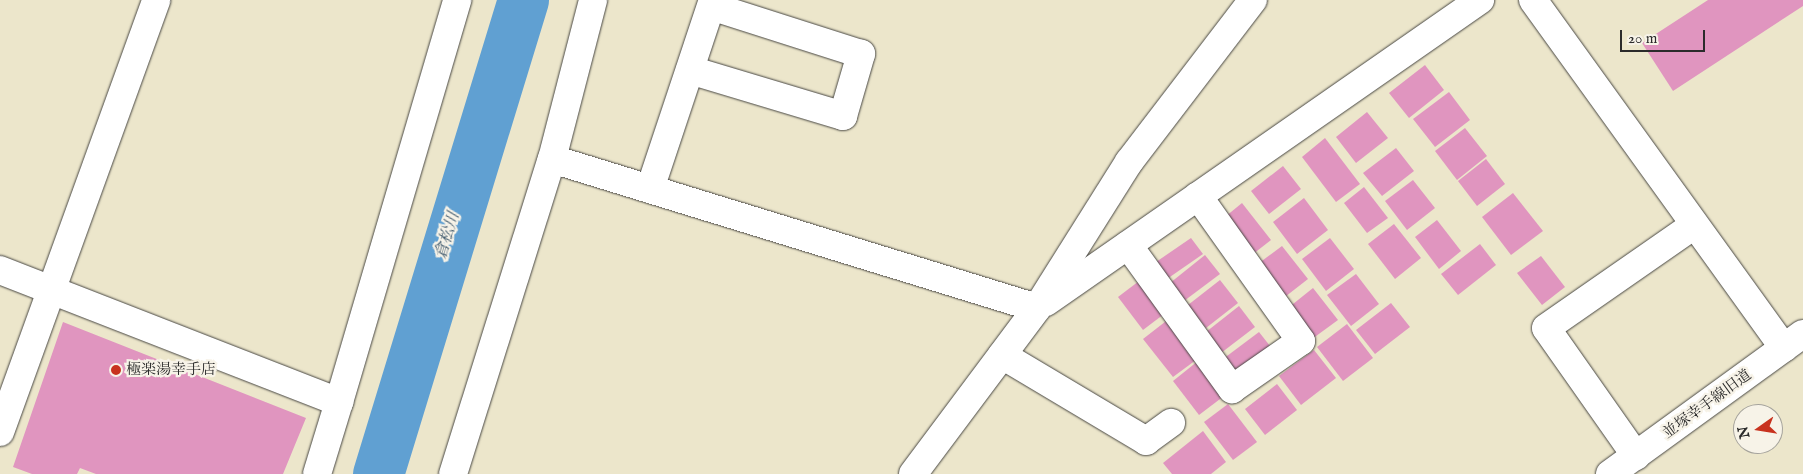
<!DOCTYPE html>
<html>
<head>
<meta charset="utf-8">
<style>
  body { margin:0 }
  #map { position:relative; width:1803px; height:474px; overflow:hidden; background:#ece6cb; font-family:"IM FELL English","Noto Serif JP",serif }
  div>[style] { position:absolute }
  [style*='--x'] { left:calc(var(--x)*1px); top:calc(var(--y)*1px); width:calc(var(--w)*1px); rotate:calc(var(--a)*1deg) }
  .river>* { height:51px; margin:-25.5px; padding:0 25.5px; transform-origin:25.5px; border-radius:25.5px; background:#60a0d2 }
  .building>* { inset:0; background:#e095bf }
  .roads { filter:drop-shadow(0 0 1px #484743) drop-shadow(0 0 1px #484743) }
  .minor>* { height:28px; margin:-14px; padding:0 14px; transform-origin:14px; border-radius:14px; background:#fff }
  .tertiary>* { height:28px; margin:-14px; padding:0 14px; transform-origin:14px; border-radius:14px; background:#fff }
  .dots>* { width:14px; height:14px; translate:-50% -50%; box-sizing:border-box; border:2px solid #f7f3e8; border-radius:50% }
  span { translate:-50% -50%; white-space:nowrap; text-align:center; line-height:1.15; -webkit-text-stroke:4.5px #f7f3e8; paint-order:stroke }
  .poi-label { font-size:15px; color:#2b2b2b }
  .left { translate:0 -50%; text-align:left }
  .street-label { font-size:15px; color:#2b2b2b }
  .water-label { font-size:16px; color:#405a6e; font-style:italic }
  .north { position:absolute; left:1733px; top:404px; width:50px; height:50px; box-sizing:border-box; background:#f7f3e8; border:1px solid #a5a39c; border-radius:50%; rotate:257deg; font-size:14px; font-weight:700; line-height:20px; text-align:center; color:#2b2b2b }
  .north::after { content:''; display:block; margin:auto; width:18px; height:22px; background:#c8321e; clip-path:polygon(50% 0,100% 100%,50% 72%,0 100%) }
  .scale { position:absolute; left:1620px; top:30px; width:85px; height:22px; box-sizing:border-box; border:2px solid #2b2b2b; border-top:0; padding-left:6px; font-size:15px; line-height:18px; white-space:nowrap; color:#2b2b2b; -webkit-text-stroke:4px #f7f3e8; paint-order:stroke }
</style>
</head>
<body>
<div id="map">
  <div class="river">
    <div style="--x:378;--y:474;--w:496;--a:-73"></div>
  </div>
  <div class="building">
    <div style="clip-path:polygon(1708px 0,1803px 0,1803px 6px,1673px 91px,1642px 43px)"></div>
    <div style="clip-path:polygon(1425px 65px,1444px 90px,1409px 118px,1389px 93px)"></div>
    <div style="clip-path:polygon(1449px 92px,1470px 120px,1435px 147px,1413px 119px)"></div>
    <div style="clip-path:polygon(1367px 112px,1388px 138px,1356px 163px,1336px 137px)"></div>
    <div style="clip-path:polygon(1465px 128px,1487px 156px,1457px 180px,1435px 151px)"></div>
    <div style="clip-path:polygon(1325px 138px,1360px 184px,1336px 202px,1302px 157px)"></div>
    <div style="clip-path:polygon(1396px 148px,1414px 171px,1382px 196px,1363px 173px)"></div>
    <div style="clip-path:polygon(1486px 159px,1505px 184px,1477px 206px,1458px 181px)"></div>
    <div style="clip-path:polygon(1283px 166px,1301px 189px,1269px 214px,1251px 191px)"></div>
    <div style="clip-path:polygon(1413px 180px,1435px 208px,1407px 230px,1385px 201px)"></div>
    <div style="clip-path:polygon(1364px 187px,1388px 218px,1367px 233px,1344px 203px)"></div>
    <div style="clip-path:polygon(1513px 193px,1543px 231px,1511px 255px,1482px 217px)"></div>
    <div style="clip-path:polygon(1304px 198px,1328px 230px,1297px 254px,1273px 222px)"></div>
    <div style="clip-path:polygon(1242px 203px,1271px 240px,1248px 258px,1220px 221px)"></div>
    <div style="clip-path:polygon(1437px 220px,1461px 251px,1439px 269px,1415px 237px)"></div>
    <div style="clip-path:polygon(1394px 224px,1421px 258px,1395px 279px,1368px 244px)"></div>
    <div style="clip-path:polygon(1191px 238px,1203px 254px,1167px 279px,1156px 262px)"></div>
    <div style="clip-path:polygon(1330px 238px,1354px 269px,1326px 291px,1302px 259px)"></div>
    <div style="clip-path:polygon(1480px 244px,1496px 265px,1458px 295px,1441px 274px)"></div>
    <div style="clip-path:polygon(1282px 246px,1308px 279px,1281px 300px,1255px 266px)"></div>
    <div style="clip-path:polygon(1205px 255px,1220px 274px,1184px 301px,1170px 283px)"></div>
    <div style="clip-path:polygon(1541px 256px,1565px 287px,1542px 305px,1517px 273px)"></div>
    <div style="clip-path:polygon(1356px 274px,1379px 304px,1351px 326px,1327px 295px)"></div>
    <div style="clip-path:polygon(1143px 278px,1168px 311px,1143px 330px,1118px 297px)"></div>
    <div style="clip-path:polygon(1220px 280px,1238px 303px,1206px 328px,1188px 305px)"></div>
    <div style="clip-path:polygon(1313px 288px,1338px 320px,1312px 339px,1288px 308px)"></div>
    <div style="clip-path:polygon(1391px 303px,1410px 327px,1375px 354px,1356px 330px)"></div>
    <div style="clip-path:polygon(1239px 306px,1255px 327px,1221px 353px,1206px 332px)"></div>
    <div style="clip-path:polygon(1170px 318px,1200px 357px,1173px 377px,1143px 339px)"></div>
    <div style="clip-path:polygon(63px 322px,306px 418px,283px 474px,96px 474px,80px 468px,77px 474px,32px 474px,13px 467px)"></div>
    <div style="clip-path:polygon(1347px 324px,1373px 358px,1343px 381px,1317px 347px)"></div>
    <div style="clip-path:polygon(1259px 332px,1277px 355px,1241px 383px,1223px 359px)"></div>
    <div style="clip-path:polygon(1314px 350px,1336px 378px,1301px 405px,1279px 376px)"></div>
    <div style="clip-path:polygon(1198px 361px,1224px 396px,1199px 415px,1173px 381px)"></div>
    <div style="clip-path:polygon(1277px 384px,1297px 410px,1265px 435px,1245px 409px)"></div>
    <div style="clip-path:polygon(1228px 404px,1257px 442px,1233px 460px,1204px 422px)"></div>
    <div style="clip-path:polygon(1203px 431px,1226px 462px,1211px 474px,1172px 474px,1163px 463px)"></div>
  </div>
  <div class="roads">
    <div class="minor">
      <div style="--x:1533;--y:0;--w:429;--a:54.2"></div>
      <div style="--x:690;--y:70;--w:160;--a:16.7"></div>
      <div style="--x:843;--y:116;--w:65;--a:-73.8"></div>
      <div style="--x:861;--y:54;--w:157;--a:-162.3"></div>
      <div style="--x:552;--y:159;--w:507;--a:17.08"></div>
      <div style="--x:650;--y:189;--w:199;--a:-71.6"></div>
      <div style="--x:1128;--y:245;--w:178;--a:54.2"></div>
      <div style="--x:1232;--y:389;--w:84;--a:-34.8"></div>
      <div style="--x:1301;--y:341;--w:178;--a:-125.4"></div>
      <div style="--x:0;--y:270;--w:364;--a:21.3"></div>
      <div style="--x:339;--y:402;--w:75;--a:107"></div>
      <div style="--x:1046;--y:302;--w:529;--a:-34.83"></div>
      <div style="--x:1002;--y:355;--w:168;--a:30.8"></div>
      <div style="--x:1146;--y:441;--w:31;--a:-36"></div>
      <div style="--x:339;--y:402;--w:419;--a:-73.6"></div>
      <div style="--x:0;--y:432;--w:459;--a:-70.1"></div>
      <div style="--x:1636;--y:456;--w:156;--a:-125.1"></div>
      <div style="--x:1546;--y:328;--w:180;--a:-34.8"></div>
      <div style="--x:453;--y:474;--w:330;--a:-72.6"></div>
      <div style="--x:552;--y:159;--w:164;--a:-75.5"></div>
      <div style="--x:913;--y:474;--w:207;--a:-53.2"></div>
      <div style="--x:1037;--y:308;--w:173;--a:-57.8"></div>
      <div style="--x:1129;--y:162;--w:204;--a:-52.6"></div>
    </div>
    <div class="tertiary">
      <div style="--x:1610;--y:474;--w:238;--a:-36"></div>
    </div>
  </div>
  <div class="dots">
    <div style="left:116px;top:370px;background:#c8321e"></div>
  </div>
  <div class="poi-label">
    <span class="left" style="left:126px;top:370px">極楽湯幸手店</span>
  </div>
  <div class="street-label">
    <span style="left:1707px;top:404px;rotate:-36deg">並塚幸手線旧道</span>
  </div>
  <div class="water-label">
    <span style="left:448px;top:236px;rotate:-73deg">倉松川</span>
  </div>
  <div class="north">N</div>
  <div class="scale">20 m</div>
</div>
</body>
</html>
